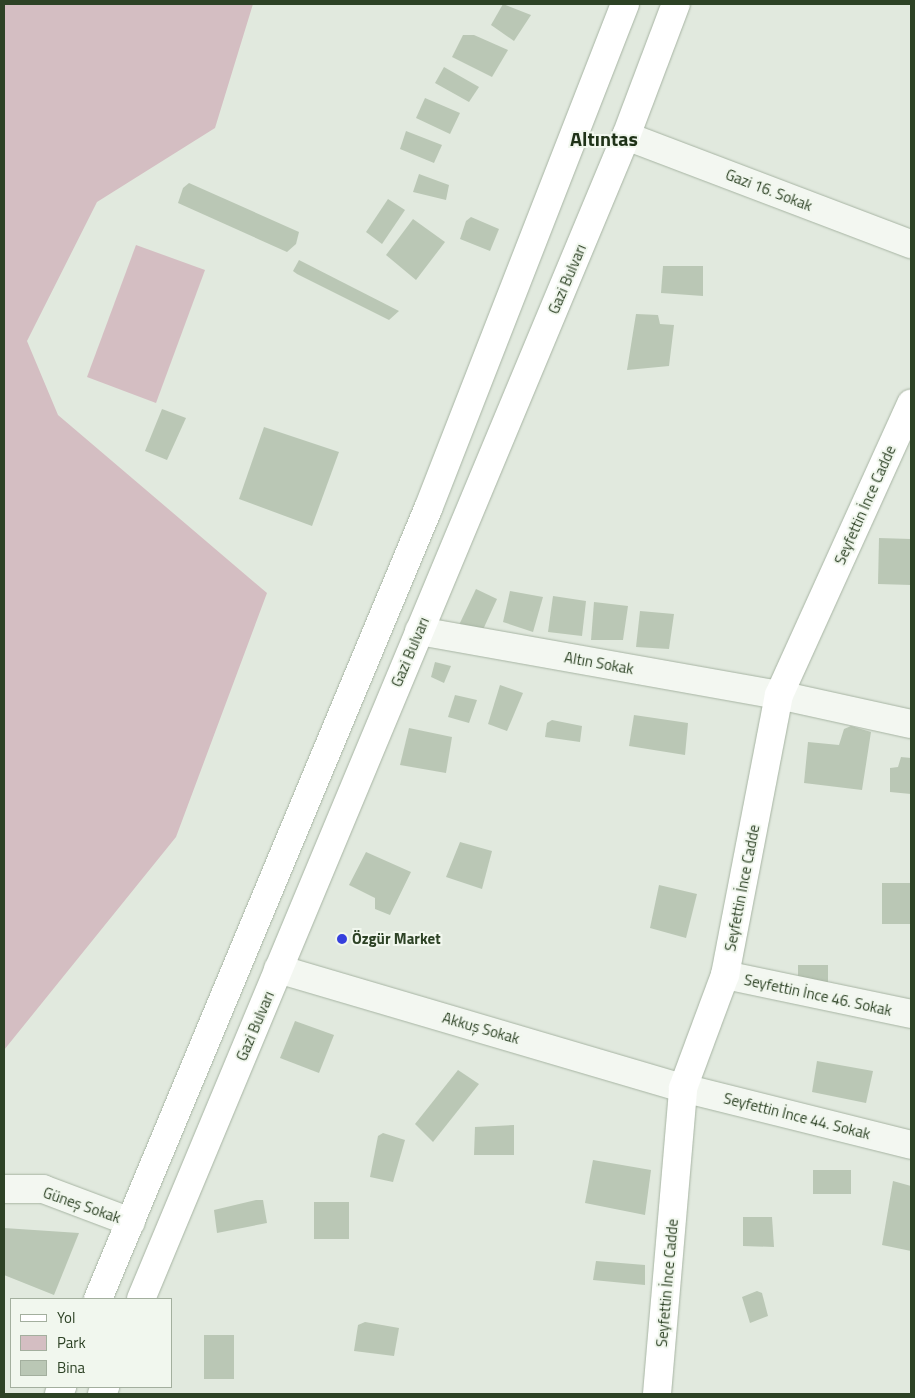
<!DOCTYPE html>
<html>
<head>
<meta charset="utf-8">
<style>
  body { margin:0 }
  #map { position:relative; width:915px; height:1398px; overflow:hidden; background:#e1e9de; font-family:"Titillium Web",sans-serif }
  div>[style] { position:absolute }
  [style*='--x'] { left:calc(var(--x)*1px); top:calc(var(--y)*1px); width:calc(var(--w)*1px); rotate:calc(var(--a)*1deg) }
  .green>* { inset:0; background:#d4bec2 }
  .building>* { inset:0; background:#bac7b5 }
  .roads { filter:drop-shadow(0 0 1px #a7b4a3) drop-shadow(0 0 1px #a7b4a3) }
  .street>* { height:28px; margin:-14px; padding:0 14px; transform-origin:14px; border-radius:14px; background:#f3f7f1 }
  .secondary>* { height:28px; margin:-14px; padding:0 14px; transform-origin:14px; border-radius:14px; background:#fff }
  .primary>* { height:28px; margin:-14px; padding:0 14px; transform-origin:14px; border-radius:14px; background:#fff }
  .dots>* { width:14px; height:14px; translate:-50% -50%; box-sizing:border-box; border:2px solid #f1f7ee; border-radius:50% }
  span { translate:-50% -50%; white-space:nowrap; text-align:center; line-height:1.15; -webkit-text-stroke:4px #f1f7ee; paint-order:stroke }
  .street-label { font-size:15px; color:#2d4225 }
  .poi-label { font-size:15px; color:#2d4225; font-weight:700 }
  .left { translate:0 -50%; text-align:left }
  .district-label { font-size:20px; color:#1f3218; font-weight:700 }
  .frame { position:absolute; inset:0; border:5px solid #2d4225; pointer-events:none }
  .legend { position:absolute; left:10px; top:1298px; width:162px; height:90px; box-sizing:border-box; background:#f1f7ee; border:1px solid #a3af9e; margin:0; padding:6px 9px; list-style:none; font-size:15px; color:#2d4225 }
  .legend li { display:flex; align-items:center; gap:10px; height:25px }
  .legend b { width:25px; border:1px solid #a3af9e }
</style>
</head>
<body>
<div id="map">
  <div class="green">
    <div style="clip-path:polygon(4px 4px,253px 4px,215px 128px,97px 202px,27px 341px,58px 415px,267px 593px,176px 837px,4px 1050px)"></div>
    <div style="clip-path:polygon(136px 245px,205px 270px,156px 403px,87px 377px)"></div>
  </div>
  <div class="building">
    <div style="clip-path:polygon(503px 4px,531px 15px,514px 41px,491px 25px)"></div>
    <div style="clip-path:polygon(463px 35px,474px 35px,508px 50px,492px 77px,452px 57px)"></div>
    <div style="clip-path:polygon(444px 67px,479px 87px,469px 102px,435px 83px)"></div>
    <div style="clip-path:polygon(425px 98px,460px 113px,450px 134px,416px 118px)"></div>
    <div style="clip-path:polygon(406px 131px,442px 145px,434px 163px,400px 149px)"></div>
    <div style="clip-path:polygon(419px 174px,449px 185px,446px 200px,413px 192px)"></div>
    <div style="clip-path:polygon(189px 183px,299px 232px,296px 244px,287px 252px,178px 203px,183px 188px)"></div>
    <div style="clip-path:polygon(388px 199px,405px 210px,382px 244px,366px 232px)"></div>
    <div style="clip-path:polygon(471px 217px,499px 229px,490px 251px,460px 239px,466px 221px)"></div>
    <div style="clip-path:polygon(413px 219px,445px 242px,416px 280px,386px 255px)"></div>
    <div style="clip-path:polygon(299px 260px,399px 311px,389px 320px,297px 274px,293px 271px)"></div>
    <div style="clip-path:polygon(663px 266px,703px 266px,703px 296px,661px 293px)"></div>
    <div style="clip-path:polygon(636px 314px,658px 315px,660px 324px,674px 325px,669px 366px,627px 370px)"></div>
    <div style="clip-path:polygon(162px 409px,186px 418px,167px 460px,145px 451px)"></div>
    <div style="clip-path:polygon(264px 427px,339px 452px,312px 526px,239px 499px)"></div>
    <div style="clip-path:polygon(879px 538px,911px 539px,911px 585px,878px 584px)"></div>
    <div style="clip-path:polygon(476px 589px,497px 599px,481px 634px,459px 625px)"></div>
    <div style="clip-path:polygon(510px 591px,543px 597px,533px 632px,503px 622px)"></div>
    <div style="clip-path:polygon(553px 596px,586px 601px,582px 636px,548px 632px)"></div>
    <div style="clip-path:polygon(594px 602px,628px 606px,623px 640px,591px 640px)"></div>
    <div style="clip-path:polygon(640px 611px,674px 614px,669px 649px,636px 647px)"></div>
    <div style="clip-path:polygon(435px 662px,451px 666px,444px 683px,431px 677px)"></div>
    <div style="clip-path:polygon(500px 685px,523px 693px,507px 731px,488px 724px)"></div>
    <div style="clip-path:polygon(455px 695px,477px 700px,469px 723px,448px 717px)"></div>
    <div style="clip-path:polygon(634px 715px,688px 723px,685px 755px,629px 746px)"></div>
    <div style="clip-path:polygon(552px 720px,582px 726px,580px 742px,545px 737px,547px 723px)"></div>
    <div style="clip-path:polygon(851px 726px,871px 732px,862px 790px,804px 783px,808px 742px,839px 745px,844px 729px)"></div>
    <div style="clip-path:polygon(409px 728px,452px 737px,446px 773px,400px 765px)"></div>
    <div style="clip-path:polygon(901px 757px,911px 758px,911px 794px,890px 792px,890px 768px,898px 767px)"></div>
    <div style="clip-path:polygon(460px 842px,492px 851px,482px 889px,446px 877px)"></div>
    <div style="clip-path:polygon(366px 852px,411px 872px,390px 915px,375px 909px,375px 898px,349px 885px)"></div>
    <div style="clip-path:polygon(882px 883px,911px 883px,911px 924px,882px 924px)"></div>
    <div style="clip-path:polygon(659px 885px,697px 894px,686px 938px,650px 928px)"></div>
    <div style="clip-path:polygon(798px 965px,828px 965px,828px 986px,798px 986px)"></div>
    <div style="clip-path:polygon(295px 1021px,334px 1035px,319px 1073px,280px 1058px)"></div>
    <div style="clip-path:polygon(817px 1061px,873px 1071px,866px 1103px,812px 1092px)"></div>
    <div style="clip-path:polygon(458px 1070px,479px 1084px,433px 1142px,415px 1124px)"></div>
    <div style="clip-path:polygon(514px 1125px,514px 1155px,474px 1155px,475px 1127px)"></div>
    <div style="clip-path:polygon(383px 1133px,405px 1140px,393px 1182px,370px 1177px,378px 1136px)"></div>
    <div style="clip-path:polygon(593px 1160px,651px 1170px,645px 1215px,585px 1203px)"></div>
    <div style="clip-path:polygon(813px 1170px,851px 1170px,851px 1194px,813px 1194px)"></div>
    <div style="clip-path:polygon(893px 1181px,911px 1186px,911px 1251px,882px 1245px)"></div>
    <div style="clip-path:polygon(256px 1200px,263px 1200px,267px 1223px,217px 1233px,214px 1210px)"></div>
    <div style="clip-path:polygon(314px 1202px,349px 1202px,349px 1239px,314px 1239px)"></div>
    <div style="clip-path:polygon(743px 1217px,772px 1217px,774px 1247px,743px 1246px)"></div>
    <div style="clip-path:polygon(4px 1228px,79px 1233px,54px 1295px,4px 1275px)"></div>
    <div style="clip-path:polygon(596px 1261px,645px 1265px,645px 1285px,593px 1280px)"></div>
    <div style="clip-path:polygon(757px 1291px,762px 1293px,768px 1316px,750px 1323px,742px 1297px)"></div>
    <div style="clip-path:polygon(365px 1322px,399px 1328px,394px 1356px,354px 1351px,358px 1325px)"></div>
    <div style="clip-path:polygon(204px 1335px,234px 1335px,234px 1379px,204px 1379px)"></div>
  </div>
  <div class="roads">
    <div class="street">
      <div style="--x:626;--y:136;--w:305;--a:20.8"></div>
      <div style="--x:419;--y:631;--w:366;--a:10.1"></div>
      <div style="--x:779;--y:695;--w:135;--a:12.4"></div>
      <div style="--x:278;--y:969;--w:422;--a:16.4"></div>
      <div style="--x:683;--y:1088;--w:235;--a:14"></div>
      <div style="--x:725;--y:975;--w:190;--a:11.8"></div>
      <div style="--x:4;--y:1189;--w:39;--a:0"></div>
      <div style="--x:43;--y:1189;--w:94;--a:20.6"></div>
    </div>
    <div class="secondary">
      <div style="--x:657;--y:1394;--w:307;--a:-85.1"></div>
      <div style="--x:683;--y:1088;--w:121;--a:-69.6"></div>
      <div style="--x:725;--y:975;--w:285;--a:-79.1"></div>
      <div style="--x:779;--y:695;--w:320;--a:-65.6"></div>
    </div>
    <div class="primary">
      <div style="--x:98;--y:1299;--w:856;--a:-67.33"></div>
      <div style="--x:428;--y:509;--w:542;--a:-68.69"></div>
      <div style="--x:141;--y:1299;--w:1260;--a:-67.36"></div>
      <div style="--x:626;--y:136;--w:141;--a:-69.3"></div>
      <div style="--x:59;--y:1394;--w:8;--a:-67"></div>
      <div style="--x:102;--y:1394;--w:8;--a:-67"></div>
    </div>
  </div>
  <div class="dots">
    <div style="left:342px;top:939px;background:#353fdd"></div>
  </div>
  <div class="street-label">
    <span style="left:769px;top:190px;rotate:21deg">Gazi 16. Sokak</span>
    <span style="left:567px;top:279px;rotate:-67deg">Gazi Bulvarı</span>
    <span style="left:865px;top:505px;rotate:-66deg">Seyfettin İnce Cadde</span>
    <span style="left:410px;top:652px;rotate:-67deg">Gazi Bulvarı</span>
    <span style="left:599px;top:663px;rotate:10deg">Altın Sokak</span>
    <span style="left:742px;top:888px;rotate:-79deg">Seyfettin İnce Cadde</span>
    <span style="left:818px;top:995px;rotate:12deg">Seyfettin İnce 46. Sokak</span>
    <span style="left:255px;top:1026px;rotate:-67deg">Gazi Bulvarı</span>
    <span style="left:481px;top:1028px;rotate:16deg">Akkuş Sokak</span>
    <span style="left:797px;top:1116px;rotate:14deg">Seyfettin İnce 44. Sokak</span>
    <span style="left:82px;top:1205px;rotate:19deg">Güneş Sokak</span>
    <span style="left:667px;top:1283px;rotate:-85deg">Seyfettin İnce Cadde</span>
  </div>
  <div class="poi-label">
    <span class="left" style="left:352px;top:939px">Özgür Market</span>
  </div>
  <div class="district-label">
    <span style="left:604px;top:138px">Altıntas</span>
  </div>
  <div class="frame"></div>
  <ul class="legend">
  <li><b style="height:6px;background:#fff"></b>Yol</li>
  <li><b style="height:14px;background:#d4bec2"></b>Park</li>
  <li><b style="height:14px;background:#bac7b5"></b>Bina</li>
  </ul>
</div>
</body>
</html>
